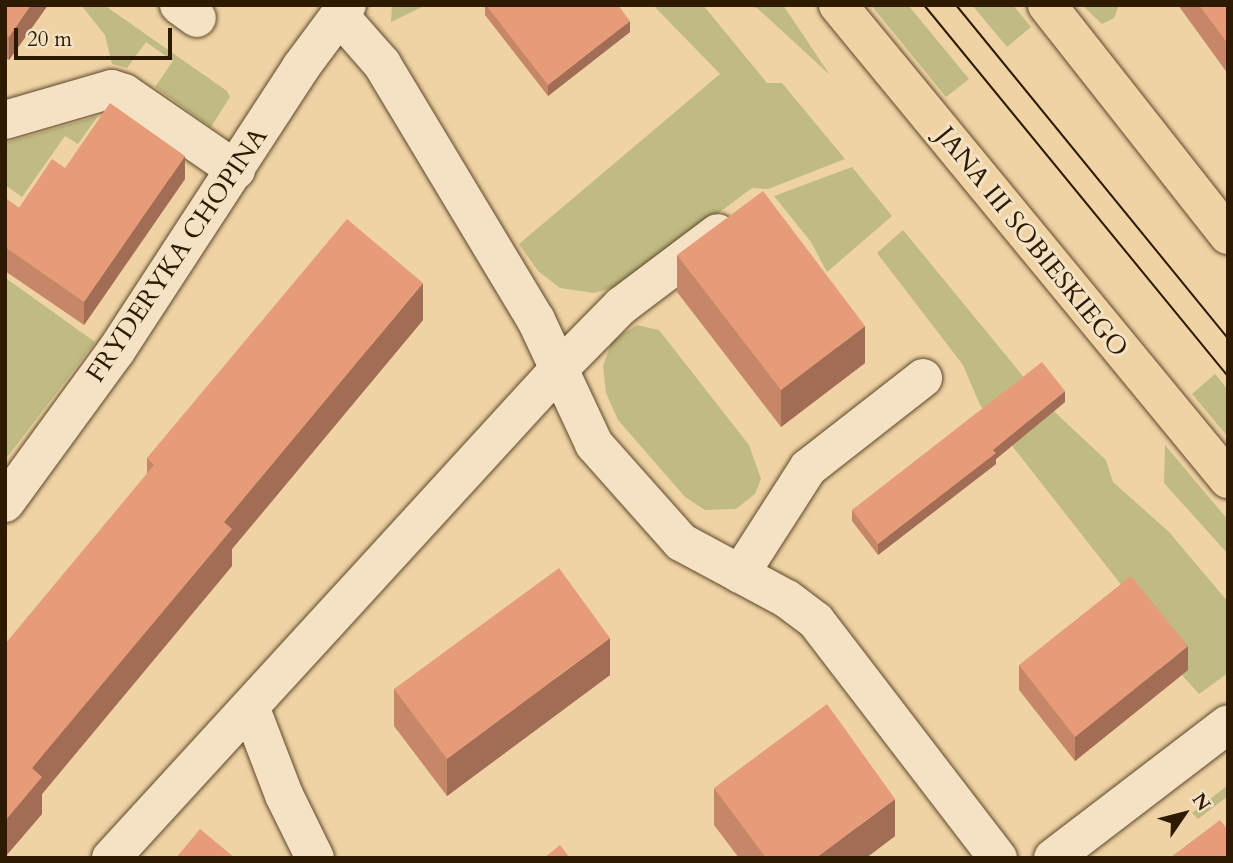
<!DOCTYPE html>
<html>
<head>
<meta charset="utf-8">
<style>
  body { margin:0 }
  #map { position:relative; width:1233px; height:863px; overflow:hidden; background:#efd3a5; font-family:Cardo,serif }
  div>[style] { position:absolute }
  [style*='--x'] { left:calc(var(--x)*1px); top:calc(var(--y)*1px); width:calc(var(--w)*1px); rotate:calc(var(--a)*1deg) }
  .green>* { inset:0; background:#bfbb82 }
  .roads { filter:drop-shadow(0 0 2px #5e4829) drop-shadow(0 0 2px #5e4829) }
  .minor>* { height:38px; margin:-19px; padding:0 19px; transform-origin:19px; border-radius:19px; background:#f5e2c4 }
  .major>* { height:38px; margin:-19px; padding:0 19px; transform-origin:19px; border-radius:19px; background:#efd3a5 }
  .tram>* { height:2px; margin:-1px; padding:0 1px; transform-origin:1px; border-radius:1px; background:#2e1a00 }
  .wall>* { inset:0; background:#c68668 }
  .shaded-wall>* { inset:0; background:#a16d55 }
  .building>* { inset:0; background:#e69c79 }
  span { translate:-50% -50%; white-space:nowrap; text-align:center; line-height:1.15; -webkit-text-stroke:6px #f5e2c4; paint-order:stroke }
  .street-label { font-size:26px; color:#2e1a00 }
  .frame { position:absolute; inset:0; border:7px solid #2e1a00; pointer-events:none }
  .north { position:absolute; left:1149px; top:779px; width:70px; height:70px; -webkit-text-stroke:5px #f5e2c4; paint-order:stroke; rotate:55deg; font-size:19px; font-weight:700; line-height:28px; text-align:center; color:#2e1a00 }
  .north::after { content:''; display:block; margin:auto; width:24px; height:32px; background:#2e1a00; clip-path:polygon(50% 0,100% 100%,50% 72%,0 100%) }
  .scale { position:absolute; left:14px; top:28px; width:158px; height:32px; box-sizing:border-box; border:4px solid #2e1a00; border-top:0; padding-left:9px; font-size:21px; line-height:24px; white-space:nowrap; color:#2e1a00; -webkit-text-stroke:5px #f5e2c4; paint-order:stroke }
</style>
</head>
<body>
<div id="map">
  <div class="green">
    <div style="clip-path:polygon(81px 5px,104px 5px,227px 91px,230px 97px,211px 127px,155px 87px,173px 61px,146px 42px,127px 68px,112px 64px,105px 35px)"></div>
    <div style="clip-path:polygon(392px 5px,426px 5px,391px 22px)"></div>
    <div style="clip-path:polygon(653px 5px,703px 5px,767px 83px,782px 83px,845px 159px,768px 189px,752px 188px,622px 285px,594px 293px,560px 288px,538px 271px,519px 244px,720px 74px)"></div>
    <div style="clip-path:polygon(744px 5px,783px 5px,830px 75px,757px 8px)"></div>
    <div style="clip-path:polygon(871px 5px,908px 5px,969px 79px,946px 97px)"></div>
    <div style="clip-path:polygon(972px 5px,1013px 5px,1031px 27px,1007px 47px)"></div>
    <div style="clip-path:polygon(1082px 5px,1119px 5px,1114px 18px,1102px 24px)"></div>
    <div style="clip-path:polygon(98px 116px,78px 144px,65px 136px,22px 197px,5px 185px,5px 143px)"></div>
    <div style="clip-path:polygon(852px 167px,892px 216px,827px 272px,811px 242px,774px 196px)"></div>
    <div style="clip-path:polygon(903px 230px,1045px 403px,1106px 460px,1113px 482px,1169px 532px,1228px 602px,1228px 673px,1199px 694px,1182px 675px,1188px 670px,980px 405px,963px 365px,877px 253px)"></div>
    <div style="clip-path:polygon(5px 273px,7px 279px,95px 342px,5px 460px)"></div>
    <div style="clip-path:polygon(637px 325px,659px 330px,749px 445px,761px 479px,755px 494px,736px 509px,705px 510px,685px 497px,618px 420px,606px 393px,603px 366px,612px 341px)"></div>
    <div style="clip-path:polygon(1215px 374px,1228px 390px,1228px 437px,1192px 394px)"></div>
    <div style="clip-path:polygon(1165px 445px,1228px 520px,1228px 554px,1164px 483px)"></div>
    <div style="clip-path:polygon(1228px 785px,1228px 796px,1198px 819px,1192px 813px)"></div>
  </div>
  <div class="roads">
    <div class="minor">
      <div style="--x:179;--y:5;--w:22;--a:36"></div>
      <div style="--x:339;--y:15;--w:65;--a:48.7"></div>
      <div style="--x:382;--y:64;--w:299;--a:59"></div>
      <div style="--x:536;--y:320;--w:137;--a:64.9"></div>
      <div style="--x:594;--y:444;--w:131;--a:48.4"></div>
      <div style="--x:681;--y:542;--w:120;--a:28.3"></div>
      <div style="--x:787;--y:599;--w:36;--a:37"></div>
      <div style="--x:816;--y:621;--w:299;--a:52.5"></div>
      <div style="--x:5;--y:120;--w:111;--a:-16.2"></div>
      <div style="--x:112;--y:89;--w:13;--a:18"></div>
      <div style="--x:124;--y:93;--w:136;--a:34.5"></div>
      <div style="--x:5;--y:503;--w:188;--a:-53.9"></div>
      <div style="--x:116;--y:351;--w:339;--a:-56.9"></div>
      <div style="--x:301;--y:67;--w:77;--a:-53.4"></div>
      <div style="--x:740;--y:574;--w:126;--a:-57.3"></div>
      <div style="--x:808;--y:468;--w:146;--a:-38"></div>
      <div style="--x:251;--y:709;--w:92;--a:69"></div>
      <div style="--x:284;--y:795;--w:70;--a:63.8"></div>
      <div style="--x:111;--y:858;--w:665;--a:-47.5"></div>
      <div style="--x:560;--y:368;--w:87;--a:-45.5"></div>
      <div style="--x:621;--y:306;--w:121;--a:-37"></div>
      <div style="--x:1053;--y:858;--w:220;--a:-37.4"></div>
    </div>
    <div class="major">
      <div style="--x:838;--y:5;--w:614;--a:50.55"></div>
      <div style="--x:1047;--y:5;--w:293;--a:51.8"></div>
    </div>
  </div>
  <div class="tram">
    <div style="--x:924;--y:5;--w:480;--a:50.7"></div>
    <div style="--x:956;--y:5;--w:430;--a:50.8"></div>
  </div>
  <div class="wall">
    <div style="clip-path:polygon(5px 5px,48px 5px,9px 60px,5px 58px)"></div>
    <div style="clip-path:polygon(485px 5px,618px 5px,630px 32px,548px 96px,485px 15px)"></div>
    <div style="clip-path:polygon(1178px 5px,1228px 5px,1228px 74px)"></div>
    <div style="clip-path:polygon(65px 168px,185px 179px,84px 325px,5px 271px,5px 198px,19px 208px)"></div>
    <div style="clip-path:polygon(677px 255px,865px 363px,781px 427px,677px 292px)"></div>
    <div style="clip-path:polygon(423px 320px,232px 549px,232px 566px,42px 794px,42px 814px,5px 857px,147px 473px,147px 458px)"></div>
    <div style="clip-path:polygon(1065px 402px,996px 459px,996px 464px,878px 555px,852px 521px,852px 510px)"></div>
    <div style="clip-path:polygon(1019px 665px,1188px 670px,1075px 761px,1019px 690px)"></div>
    <div style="clip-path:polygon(610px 675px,447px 796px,394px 726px,394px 689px)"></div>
    <div style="clip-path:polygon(714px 788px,895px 836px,866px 858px,739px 858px,714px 825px)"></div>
  </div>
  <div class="shaded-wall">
    <div style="clip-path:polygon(31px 5px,48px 5px,9px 60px,9px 37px)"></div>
    <div style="clip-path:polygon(630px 21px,630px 32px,548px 96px,548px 85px)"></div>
    <div style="clip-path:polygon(185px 156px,185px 179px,84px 325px,84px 302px)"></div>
    <div style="clip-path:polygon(423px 283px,423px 320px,232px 549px,232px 566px,42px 794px,42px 814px,5px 857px,5px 821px,32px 768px,224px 522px)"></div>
    <div style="clip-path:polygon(865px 326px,865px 363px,781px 427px,781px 390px)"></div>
    <div style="clip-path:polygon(1065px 391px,1065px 402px,996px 459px,996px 464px,878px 555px,878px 544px)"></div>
    <div style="clip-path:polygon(610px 638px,610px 675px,447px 796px,447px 759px)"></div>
    <div style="clip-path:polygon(1188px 646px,1188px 670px,1075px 761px,1075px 737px)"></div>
    <div style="clip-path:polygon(895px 799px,895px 836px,866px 858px,816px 858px)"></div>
  </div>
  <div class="building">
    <div style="clip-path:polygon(5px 5px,31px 5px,9px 37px,5px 34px)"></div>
    <div style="clip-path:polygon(486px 5px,618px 5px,630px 21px,548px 85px)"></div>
    <div style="clip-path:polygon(1199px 5px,1228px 5px,1228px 44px)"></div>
    <div style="clip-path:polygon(110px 103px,185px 156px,84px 302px,5px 247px,5px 198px,19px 208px,52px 159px,65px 168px)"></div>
    <div style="clip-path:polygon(763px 191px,865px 326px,781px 390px,677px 255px)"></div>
    <div style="clip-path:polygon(347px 219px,423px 283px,224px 522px,232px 529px,32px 768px,42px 777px,5px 821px,5px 644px,154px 465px,147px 458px)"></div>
    <div style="clip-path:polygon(1042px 362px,1065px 391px,993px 450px,996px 453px,878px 544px,852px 510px)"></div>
    <div style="clip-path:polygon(559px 568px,610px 638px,447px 759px,394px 689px)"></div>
    <div style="clip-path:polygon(1131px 576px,1188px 646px,1075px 737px,1019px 665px)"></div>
    <div style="clip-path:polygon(827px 704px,895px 799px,816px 858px,766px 858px,714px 788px)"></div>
    <div style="clip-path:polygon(1220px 820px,1228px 830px,1228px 858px,1171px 857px)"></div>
    <div style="clip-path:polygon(200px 829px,235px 858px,176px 858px)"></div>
    <div style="clip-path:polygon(560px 845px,570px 858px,544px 858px)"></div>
  </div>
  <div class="street-label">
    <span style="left:1032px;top:242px;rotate:51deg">JANA III SOBIESKIEGO</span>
    <span style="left:177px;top:255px;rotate:-56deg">FRYDERYKA CHOPINA</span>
  </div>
  <div class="frame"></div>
  <div class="north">N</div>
  <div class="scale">20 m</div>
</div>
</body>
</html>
